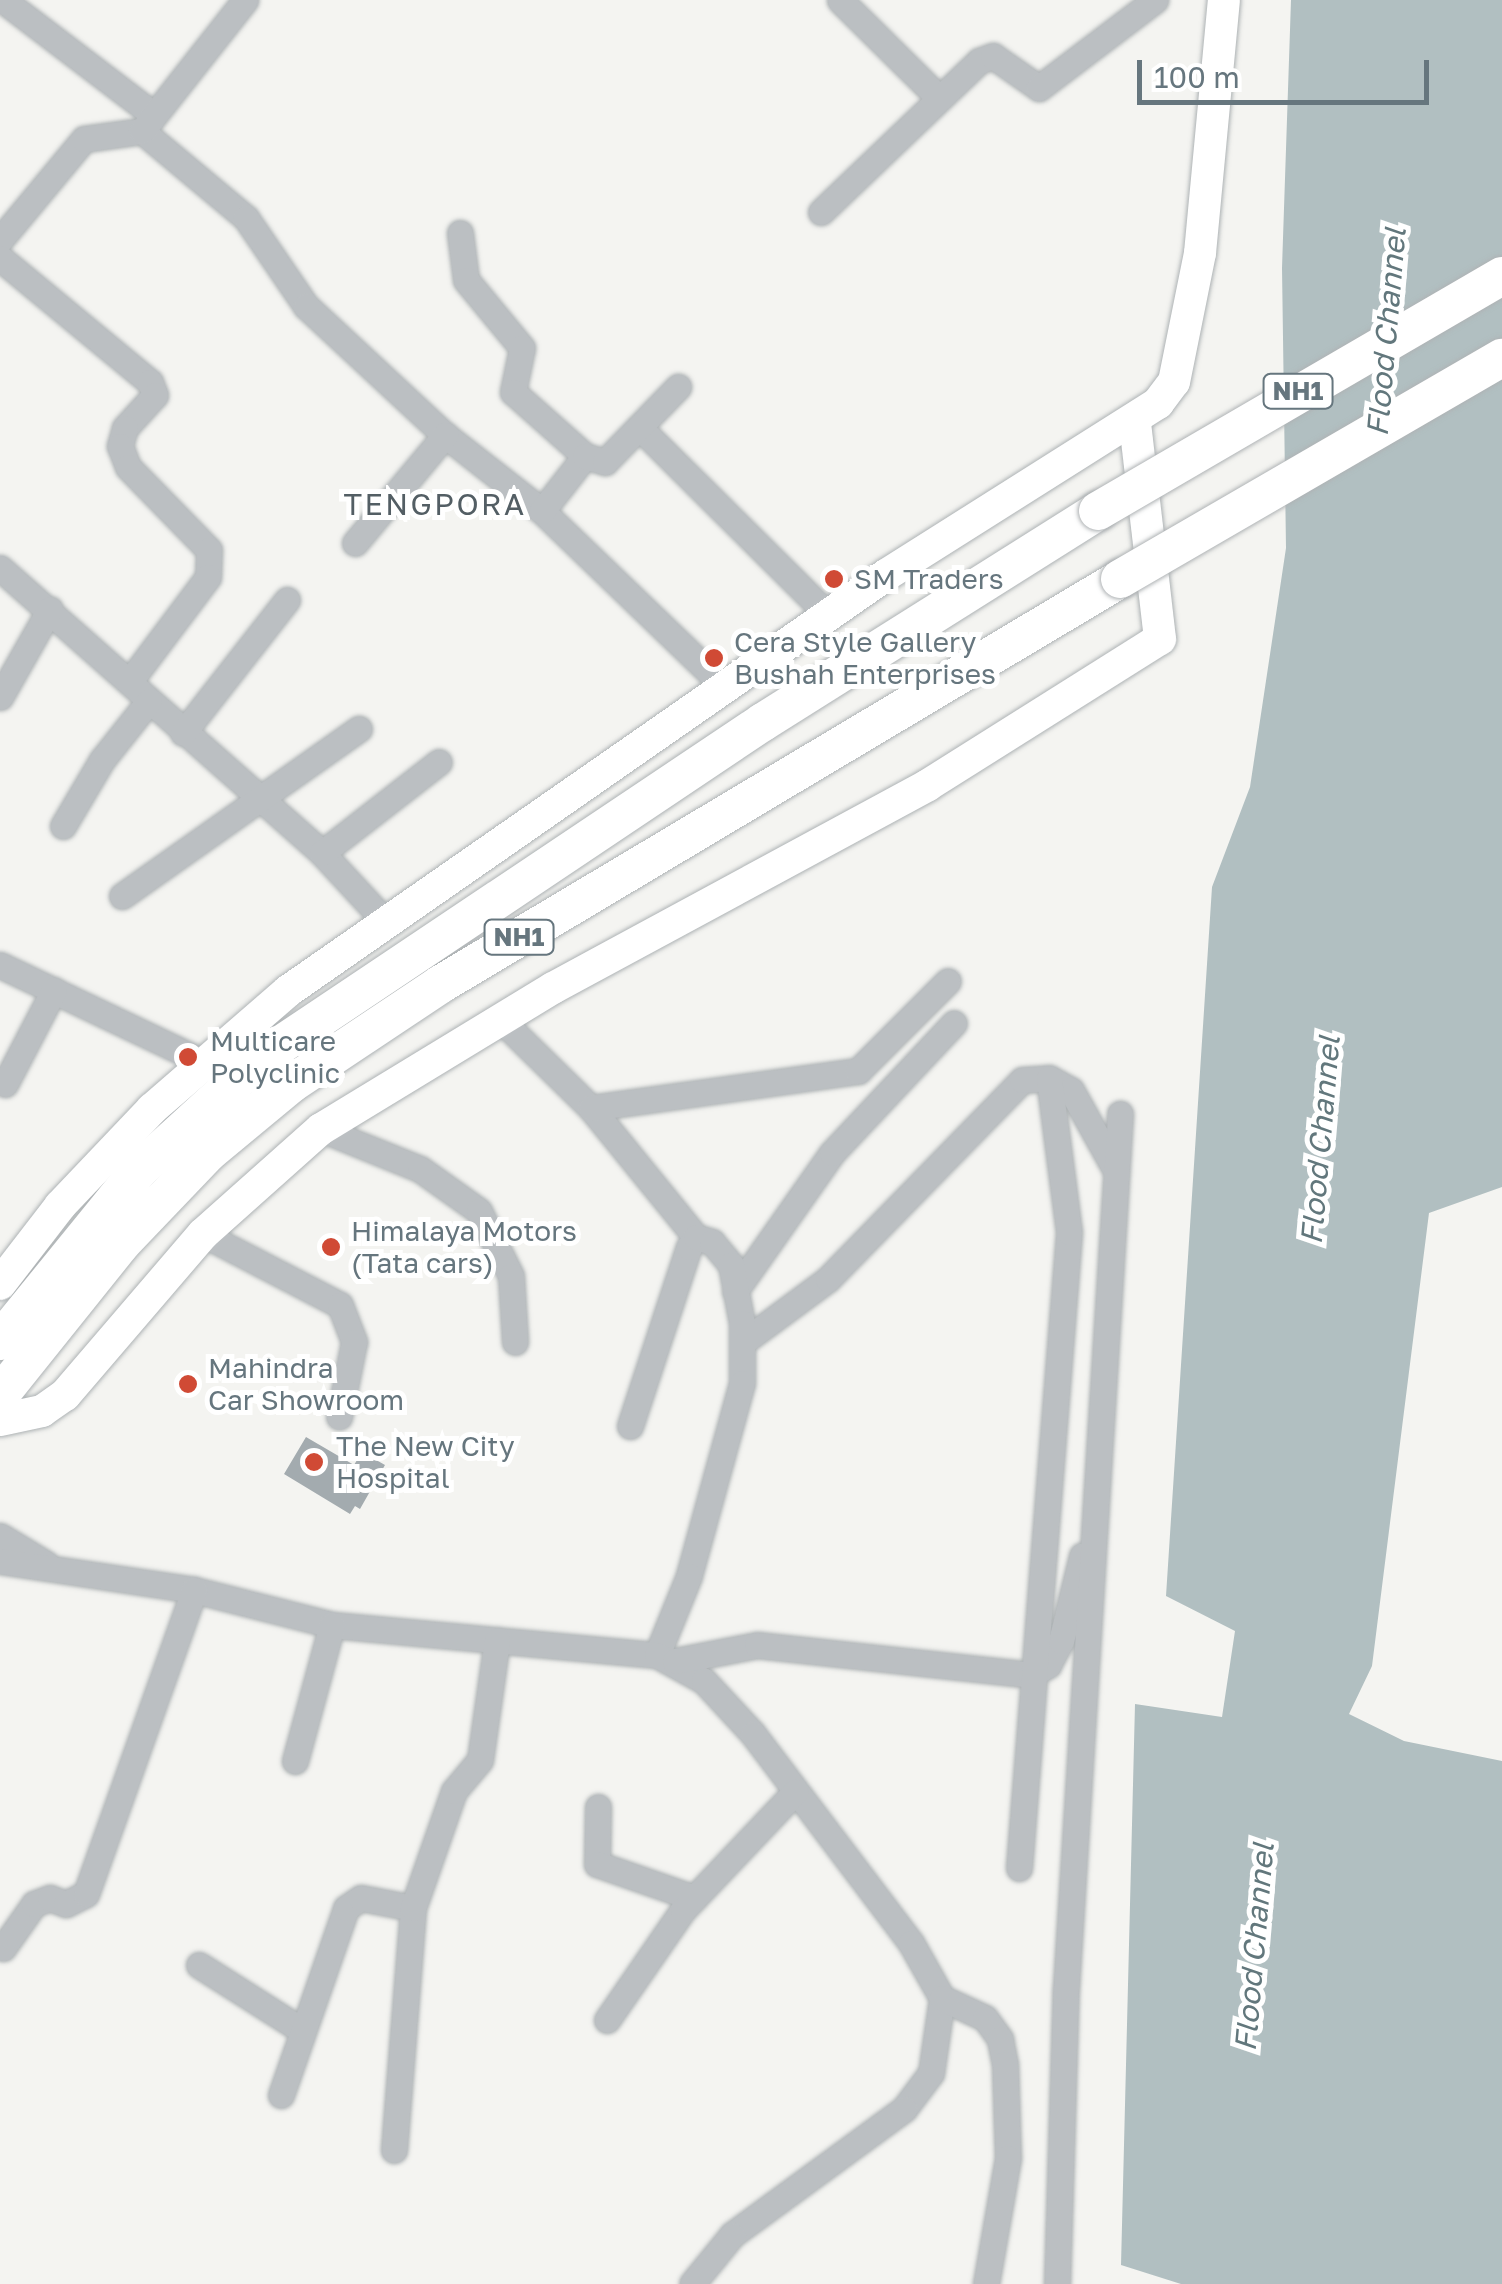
<!DOCTYPE html>
<html>
<head>
<meta charset="utf-8">
<style>
  body { margin:0 }
  #map { position:relative; width:1502px; height:2284px; overflow:hidden; background:#f4f4f1; font-family:"Golos Text",sans-serif }
  div>[style] { position:absolute }
  [style*='--x'] { left:calc(var(--x)*1px); top:calc(var(--y)*1px); width:calc(var(--w)*1px); rotate:calc(var(--a)*1deg) }
  .water>* { inset:0; background:#b1bfc1 }
  .building>* { inset:0; background:#a3abaf }
  .roads { filter:drop-shadow(0 0 2px #adb2b4) drop-shadow(0 0 2px #adb2b4) }
  .minor>* { height:25px; margin:-12.5px; padding:0 12.5px; transform-origin:12.5px; border-radius:12.5px; background:#bbbfc2 }
  .major>* { height:32px; margin:-16px; padding:0 16px; transform-origin:16px; border-radius:16px; background:#fff }
  .highway>* { height:38px; margin:-19px; padding:0 19px; transform-origin:19px; border-radius:19px; background:#fff }
  .bridges { filter:drop-shadow(0 0 2px #afb3b5) drop-shadow(0 0 2px #afb3b5) }
  .highway-bridge>* { height:38px; margin:-19px; padding:0 19px; transform-origin:19px; border-radius:19px; background:#fff }
  .dots>* { width:28px; height:28px; translate:-50% -50%; box-sizing:border-box; border:5px solid #fff; border-radius:50% }
  span { translate:-50% -50%; white-space:nowrap; text-align:center; line-height:1.15; -webkit-text-stroke:10px #fff; paint-order:stroke }
  .shield-label span { padding:2px 8px; background:#fff; border:2px solid; border-radius:8px; -webkit-text-stroke-width:0 }
  .shield-label { font-size:25px; color:#66767e; font-weight:700 }
  .poi-label { font-size:28px; color:#66767e }
  .left { translate:0 -50%; text-align:left }
  .water-label { font-size:30px; color:#62777c; font-style:italic }
  .neighbourhood-label { font-size:30px; color:#535e64; letter-spacing:2.5px }
  .scale { position:absolute; left:1137px; top:60px; width:292px; height:45px; box-sizing:border-box; border:5px solid #66767e; border-top:0; padding-left:12px; font-size:30px; line-height:35px; white-space:nowrap; color:#66767e; -webkit-text-stroke:8px #fff; paint-order:stroke }
</style>
</head>
<body>
<div id="map">
  <div class="water">
    <div style="clip-path:polygon(1291px 0,1502px 0,1502px 1187px,1429px 1213px,1372px 1666px,1349px 1714px,1404px 1741px,1502px 1761px,1502px 2284px,1181px 2284px,1121px 2265px,1135px 1704px,1222px 1717px,1235px 1631px,1166px 1596px,1212px 887px,1250px 787px,1286px 548px,1282px 268px)"></div>
  </div>
  <div class="building">
    <div style="clip-path:polygon(306px 1437px,354px 1465px,362px 1452px,385px 1465px,360px 1509px,355px 1506px,350px 1514px,284px 1474px)"></div>
  </div>
  <div class="roads">
    <div class="minor">
      <div style="--x:3;--y:0;--w:190;--a:37.3"></div>
      <div style="--x:840;--y:0;--w:136;--a:44.7"></div>
      <div style="--x:142;--y:131;--w:136;--a:39.9"></div>
      <div style="--x:246;--y:218;--w:107;--a:55.7"></div>
      <div style="--x:306;--y:306;--w:190;--a:42.9"></div>
      <div style="--x:445;--y:435;--w:123;--a:38.1"></div>
      <div style="--x:542;--y:511;--w:254;--a:43.9"></div>
      <div style="--x:821;--y:212;--w:219;--a:-43.7"></div>
      <div style="--x:979;--y:61;--w:15;--a:-20"></div>
      <div style="--x:993;--y:56;--w:56;--a:34.8"></div>
      <div style="--x:1039;--y:88;--w:146;--a:-37.2"></div>
      <div style="--x:460;--y:233;--w:47;--a:82.7"></div>
      <div style="--x:466;--y:280;--w:88;--a:50.5"></div>
      <div style="--x:522;--y:348;--w:45;--a:101.6"></div>
      <div style="--x:513;--y:392;--w:96;--a:41.6"></div>
      <div style="--x:0;--y:240;--w:131;--a:-50.3"></div>
      <div style="--x:84;--y:139;--w:59;--a:-7.9"></div>
      <div style="--x:142;--y:131;--w:167;--a:-51.8"></div>
      <div style="--x:0;--y:258;--w:195;--a:39.6"></div>
      <div style="--x:150;--y:382;--w:14;--a:69"></div>
      <div style="--x:155;--y:395;--w:45;--a:132.3"></div>
      <div style="--x:125;--y:428;--w:19;--a:106"></div>
      <div style="--x:120;--y:446;--w:22;--a:69"></div>
      <div style="--x:128;--y:467;--w:116;--a:45.7"></div>
      <div style="--x:209;--y:550;--w:27;--a:92"></div>
      <div style="--x:208;--y:577;--w:130;--a:126.9"></div>
      <div style="--x:639;--y:427;--w:267;--a:44.8"></div>
      <div style="--x:542;--y:511;--w:70;--a:-52"></div>
      <div style="--x:585;--y:456;--w:21;--a:17"></div>
      <div style="--x:605;--y:462;--w:105;--a:-45.8"></div>
      <div style="--x:355;--y:543;--w:141;--a:-50.2"></div>
      <div style="--x:0;--y:568;--w:430;--a:41.5"></div>
      <div style="--x:322;--y:853;--w:93;--a:47.2"></div>
      <div style="--x:0;--y:697;--w:101;--a:-60.4"></div>
      <div style="--x:183;--y:733;--w:169;--a:-52"></div>
      <div style="--x:63;--y:826;--w:77;--a:-59.4"></div>
      <div style="--x:102;--y:760;--w:75;--a:-51.5"></div>
      <div style="--x:322;--y:853;--w:148;--a:-37.9"></div>
      <div style="--x:122;--y:896;--w:290;--a:-35.2"></div>
      <div style="--x:0;--y:965;--w:223;--a:25.5"></div>
      <div style="--x:500;--y:1019;--w:127;--a:44.4"></div>
      <div style="--x:591;--y:1108;--w:166;--a:50.9"></div>
      <div style="--x:5;--y:1084;--w:106;--a:-62.5"></div>
      <div style="--x:591;--y:1108;--w:270;--a:-7.9"></div>
      <div style="--x:858;--y:1071;--w:127;--a:-45"></div>
      <div style="--x:321;--y:1129;--w:107;--a:22"></div>
      <div style="--x:420;--y:1169;--w:72;--a:35.4"></div>
      <div style="--x:479;--y:1211;--w:72;--a:63.8"></div>
      <div style="--x:511;--y:1276;--w:66;--a:86.5"></div>
      <div style="--x:203;--y:1234;--w:154;--a:27.4"></div>
      <div style="--x:340;--y:1305;--w:40;--a:69"></div>
      <div style="--x:354;--y:1342;--w:76;--a:101.3"></div>
      <div style="--x:735;--y:1291;--w:169;--a:-54.9"></div>
      <div style="--x:832;--y:1153;--w:178;--a:-46.8"></div>
      <div style="--x:743;--y:1342;--w:106;--a:-36.5"></div>
      <div style="--x:828;--y:1279;--w:278;--a:-45.7"></div>
      <div style="--x:1022;--y:1080;--w:27;--a:-4"></div>
      <div style="--x:1049;--y:1078;--w:25;--a:29"></div>
      <div style="--x:1071;--y:1090;--w:93;--a:60.9"></div>
      <div style="--x:630;--y:1426;--w:188;--a:-71.8"></div>
      <div style="--x:689;--y:1247;--w:12;--a:-55"></div>
      <div style="--x:696;--y:1237;--w:17;--a:17"></div>
      <div style="--x:712;--y:1242;--w:30;--a:50"></div>
      <div style="--x:731;--y:1265;--w:59;--a:79.3"></div>
      <div style="--x:742;--y:1323;--w:60;--a:90"></div>
      <div style="--x:742;--y:1383;--w:200;--a:105.4"></div>
      <div style="--x:689;--y:1576;--w:85;--a:112.1"></div>
      <div style="--x:0;--y:1536;--w:54;--a:31.3"></div>
      <div style="--x:0;--y:1561;--w:196;--a:8.5"></div>
      <div style="--x:194;--y:1590;--w:142;--a:14.2"></div>
      <div style="--x:332;--y:1625;--w:326;--a:5.3"></div>
      <div style="--x:657;--y:1655;--w:54;--a:29"></div>
      <div style="--x:704;--y:1681;--w:72;--a:47.2"></div>
      <div style="--x:753;--y:1734;--w:262;--a:52.9"></div>
      <div style="--x:911;--y:1943;--w:63;--a:60.6"></div>
      <div style="--x:942;--y:1998;--w:76;--a:98.3"></div>
      <div style="--x:931;--y:2073;--w:45;--a:126.9"></div>
      <div style="--x:904;--y:2109;--w:213;--a:143.8"></div>
      <div style="--x:732;--y:2235;--w:63;--a:129.2"></div>
      <div style="--x:675;--y:1661;--w:84;--a:-11"></div>
      <div style="--x:757;--y:1645;--w:276;--a:6.2"></div>
      <div style="--x:1031;--y:1675;--w:20;--a:-30"></div>
      <div style="--x:1048;--y:1665;--w:27;--a:-62"></div>
      <div style="--x:1061;--y:1641;--w:88;--a:-76.1"></div>
      <div style="--x:295;--y:1761;--w:141;--a:-74.8"></div>
      <div style="--x:598;--y:1807;--w:57;--a:91"></div>
      <div style="--x:597;--y:1864;--w:103;--a:19.3"></div>
      <div style="--x:1019;--y:1868;--w:638;--a:-85.5"></div>
      <div style="--x:1069;--y:1232;--w:155;--a:-97.4"></div>
      <div style="--x:3;--y:1948;--w:54;--a:-54.8"></div>
      <div style="--x:34;--y:1904;--w:17;--a:-21"></div>
      <div style="--x:50;--y:1898;--w:17;--a:21"></div>
      <div style="--x:66;--y:1904;--w:22;--a:-27"></div>
      <div style="--x:86;--y:1894;--w:323;--a:-70.4"></div>
      <div style="--x:199;--y:1965;--w:120;--a:32.4"></div>
      <div style="--x:942;--y:1998;--w:47;--a:24.9"></div>
      <div style="--x:985;--y:2018;--w:26;--a:54"></div>
      <div style="--x:1000;--y:2039;--w:25;--a:79"></div>
      <div style="--x:1005;--y:2064;--w:94;--a:88.2"></div>
      <div style="--x:1008;--y:2158;--w:128;--a:99.9"></div>
      <div style="--x:607;--y:2020;--w:134;--a:-55.4"></div>
      <div style="--x:683;--y:1910;--w:163;--a:-46.5"></div>
      <div style="--x:281;--y:2095;--w:198;--a:-70.8"></div>
      <div style="--x:346;--y:1908;--w:18;--a:-34"></div>
      <div style="--x:361;--y:1898;--w:53;--a:10.9"></div>
      <div style="--x:394;--y:2150;--w:243;--a:-85.5"></div>
      <div style="--x:413;--y:1908;--w:124;--a:-70.7"></div>
      <div style="--x:454;--y:1791;--w:40;--a:-50"></div>
      <div style="--x:480;--y:1760;--w:121;--a:-81.9"></div>
      <div style="--x:1057;--y:2284;--w:296;--a:-88.3"></div>
      <div style="--x:1066;--y:1988;--w:876;--a:-86.46"></div>
    </div>
    <div class="major">
      <div style="--x:0;--y:1284;--w:98;--a:-52.4"></div>
      <div style="--x:60;--y:1206;--w:134;--a:-46.5"></div>
      <div style="--x:152;--y:1109;--w:180;--a:-40.9"></div>
      <div style="--x:288;--y:991;--w:728;--a:-34.82"></div>
      <div style="--x:886;--y:575;--w:322;--a:-32.3"></div>
      <div style="--x:1158;--y:403;--w:26;--a:-53"></div>
      <div style="--x:1174;--y:382;--w:132;--a:-78.6"></div>
      <div style="--x:1200;--y:253;--w:254;--a:-84.6"></div>
      <div style="--x:0;--y:1420;--w:43;--a:-12.1"></div>
      <div style="--x:42;--y:1411;--w:28;--a:-35"></div>
      <div style="--x:65;--y:1395;--w:212;--a:-49.4"></div>
      <div style="--x:203;--y:1234;--w:158;--a:-41.7"></div>
      <div style="--x:321;--y:1129;--w:271;--a:-31.3"></div>
      <div style="--x:553;--y:988;--w:426;--a:-28.4"></div>
      <div style="--x:928;--y:785;--w:274;--a:-32.2"></div>
      <div style="--x:1160;--y:639;--w:218;--a:-96.6"></div>
    </div>
    <div class="highway">
      <div style="--x:0;--y:1341;--w:222;--a:-50.9"></div>
      <div style="--x:140;--y:1169;--w:164;--a:-42.5"></div>
      <div style="--x:261;--y:1058;--w:604;--a:-33.8"></div>
      <div style="--x:763;--y:722;--w:396;--a:-32.2"></div>
      <div style="--x:0;--y:1395;--w:193;--a:-51.3"></div>
      <div style="--x:121;--y:1244;--w:127;--a:-46.3"></div>
      <div style="--x:209;--y:1152;--w:107;--a:-39.7"></div>
      <div style="--x:291;--y:1084;--w:180;--a:-33.7"></div>
      <div style="--x:441;--y:984;--w:791;--a:-30.81"></div>
    </div>
  </div>
  <div class="bridges">
    <div class="highway-bridge">
      <div style="--x:1098;--y:511;--w:467;--a:-30.2"></div>
      <div style="--x:1120;--y:579;--w:441;--a:-30.1"></div>
    </div>
  </div>
  <div class="dots">
    <div style="left:834px;top:579px;background:#d04a35"></div>
    <div style="left:714px;top:658px;background:#d04a35"></div>
    <div style="left:188px;top:1057px;background:#d04a35"></div>
    <div style="left:331px;top:1247px;background:#d04a35"></div>
    <div style="left:188px;top:1384px;background:#d04a35"></div>
    <div style="left:314px;top:1462px;background:#d04a35"></div>
  </div>
  <div class="shield-label">
    <span style="left:1298px;top:391px">NH1</span>
    <span style="left:519px;top:937px">NH1</span>
  </div>
  <div class="poi-label">
    <span class="left" style="left:854px;top:579px">SM Traders</span>
    <span class="left" style="left:734px;top:658px">Cera Style Gallery<br>Bushah Enterprises</span>
    <span class="left" style="left:210px;top:1057px">Multicare<br>Polyclinic</span>
    <span class="left" style="left:351px;top:1247px">Himalaya Motors<br>(Tata cars)</span>
    <span class="left" style="left:208px;top:1384px">Mahindra<br>Car Showroom</span>
    <span class="left" style="left:336px;top:1462px">The New City<br>Hospital</span>
  </div>
  <div class="water-label">
    <span style="left:1386px;top:332px;rotate:-85deg">Flood Channel</span>
    <span style="left:1320px;top:1140px;rotate:-85deg">Flood Channel</span>
    <span style="left:1254px;top:1947px;rotate:-85deg">Flood Channel</span>
  </div>
  <div class="neighbourhood-label">
    <span style="left:435px;top:504px">TENGPORA</span>
  </div>
  <div class="scale">100 m</div>
</div>
</body>
</html>
